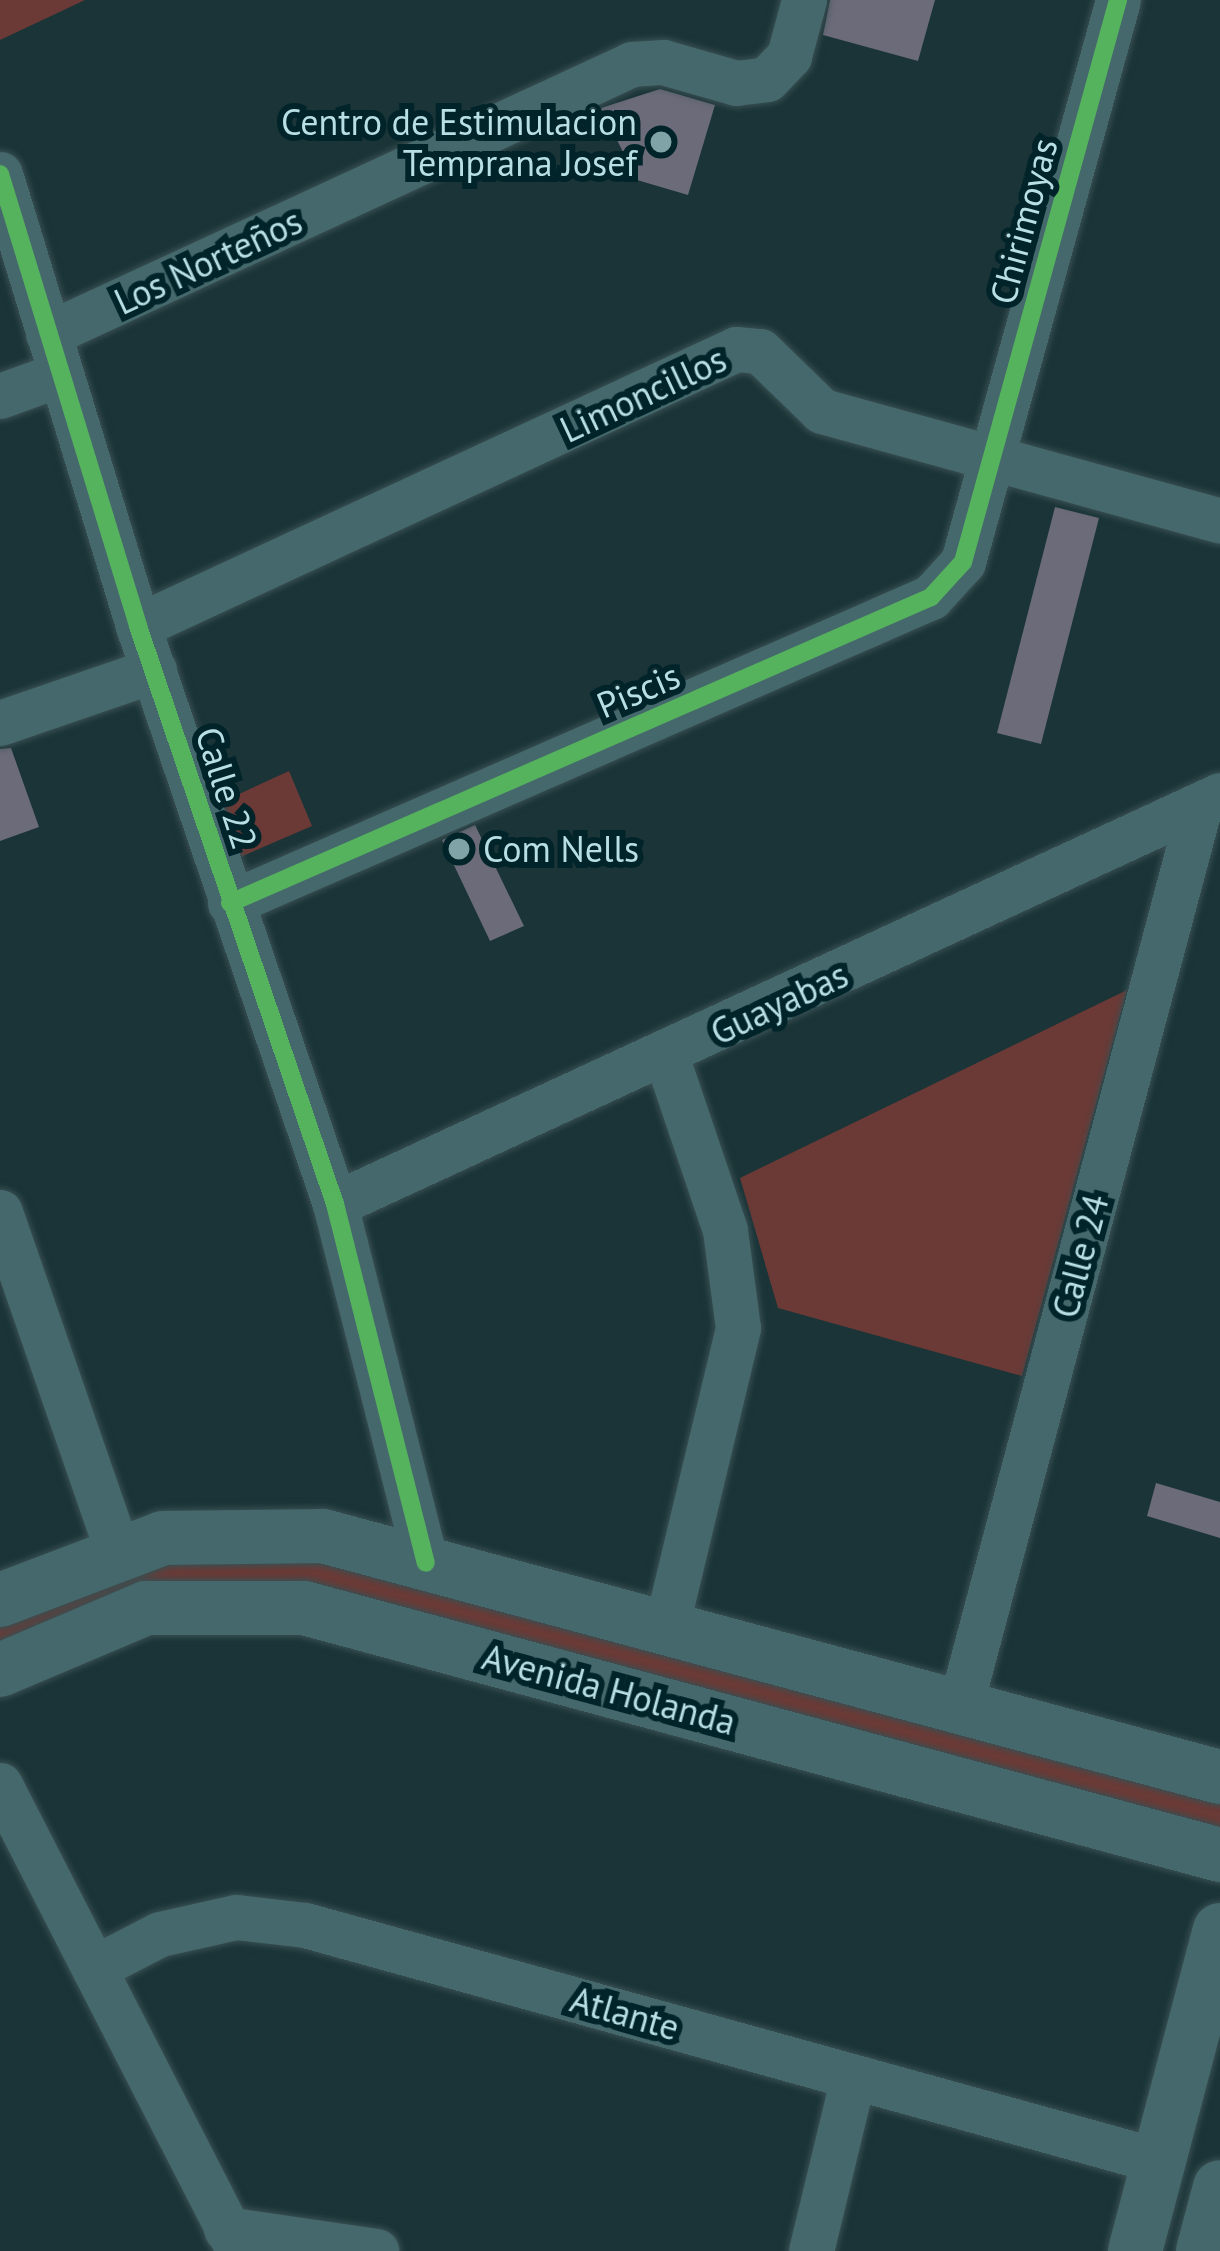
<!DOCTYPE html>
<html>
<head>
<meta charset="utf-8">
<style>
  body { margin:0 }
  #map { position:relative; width:1220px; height:2251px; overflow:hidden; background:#1a3437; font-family:"PT Sans",sans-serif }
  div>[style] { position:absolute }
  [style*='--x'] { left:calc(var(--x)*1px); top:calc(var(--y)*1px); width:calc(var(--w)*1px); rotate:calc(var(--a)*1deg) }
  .green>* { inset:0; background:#6b3a36 }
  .building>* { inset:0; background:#6b6b79 }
  .roads { filter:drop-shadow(0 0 3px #394f52) drop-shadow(0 0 3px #394f52) }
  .minor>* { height:45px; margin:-22.5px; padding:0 22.5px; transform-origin:22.5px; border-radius:22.5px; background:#45686c }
  .tertiary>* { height:54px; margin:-27px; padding:0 27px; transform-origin:27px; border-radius:27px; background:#45686c }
  .cycleway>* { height:18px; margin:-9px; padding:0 9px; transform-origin:9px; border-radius:9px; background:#56b35d }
  .dots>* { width:33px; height:33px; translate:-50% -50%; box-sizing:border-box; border:6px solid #002429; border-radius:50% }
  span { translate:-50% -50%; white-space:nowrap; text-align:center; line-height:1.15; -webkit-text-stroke:12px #002429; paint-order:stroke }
  .poi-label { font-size:36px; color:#b7dfe4 }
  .right { translate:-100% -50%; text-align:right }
  .left { translate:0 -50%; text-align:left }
  .street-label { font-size:36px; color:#b7dfe4 }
</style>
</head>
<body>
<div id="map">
  <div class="green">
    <div style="clip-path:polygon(0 0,85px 0,0 40px)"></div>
    <div style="clip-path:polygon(289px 771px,312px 826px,238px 858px,215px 805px)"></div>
    <div style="clip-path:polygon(1127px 990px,1022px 1376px,778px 1308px,740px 1178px)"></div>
    <div style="clip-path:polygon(325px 1561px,1220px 1791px,1220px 1838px,312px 1599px,0 1657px,0 1624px,127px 1564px)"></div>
  </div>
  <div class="building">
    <div style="clip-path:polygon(830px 0,935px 0,918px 61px,823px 35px)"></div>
    <div style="clip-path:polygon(660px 89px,715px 105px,688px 195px,637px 180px,601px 108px)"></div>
    <div style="clip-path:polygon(1055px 507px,1099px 518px,1041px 744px,997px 733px)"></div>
    <div style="clip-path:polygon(11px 748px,39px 827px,0 841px,0 749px)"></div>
    <div style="clip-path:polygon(475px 825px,524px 926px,490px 941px,442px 840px)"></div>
    <div style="clip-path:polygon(1156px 1483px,1220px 1502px,1220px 1538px,1147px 1516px)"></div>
  </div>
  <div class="roads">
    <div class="minor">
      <div style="--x:0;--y:174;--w:473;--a:73"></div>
      <div style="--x:138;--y:626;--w:611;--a:71.18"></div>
      <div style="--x:335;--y:1204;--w:370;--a:75.8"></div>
      <div style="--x:48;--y:334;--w:643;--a:-24.81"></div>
      <div style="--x:632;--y:64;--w:31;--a:-4"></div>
      <div style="--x:663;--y:62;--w:76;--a:16"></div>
      <div style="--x:736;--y:83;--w:31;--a:-7"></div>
      <div style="--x:767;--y:79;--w:32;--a:-46"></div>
      <div style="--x:789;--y:56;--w:58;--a:-75"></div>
      <div style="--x:0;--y:396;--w:64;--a:-20.1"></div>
      <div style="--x:138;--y:626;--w:659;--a:-24.85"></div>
      <div style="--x:736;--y:349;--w:24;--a:5"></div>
      <div style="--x:760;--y:351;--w:86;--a:44.1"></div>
      <div style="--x:822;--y:411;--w:413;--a:15.4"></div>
      <div style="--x:0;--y:723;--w:163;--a:-19"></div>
      <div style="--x:230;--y:903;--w:765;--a:-23.58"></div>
      <div style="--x:931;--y:597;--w:47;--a:-47.6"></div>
      <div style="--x:963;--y:562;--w:583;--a:-74.58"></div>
      <div style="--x:335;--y:1204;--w:975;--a:-24.8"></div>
      <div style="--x:0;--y:1212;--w:361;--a:70.9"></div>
      <div style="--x:666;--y:1628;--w:309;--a:-76.5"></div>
      <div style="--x:738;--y:1328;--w:99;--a:-97.6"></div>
      <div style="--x:725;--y:1230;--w:184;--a:-108.7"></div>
      <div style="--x:960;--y:1707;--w:933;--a:-75.1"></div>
      <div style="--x:0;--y:1785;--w:524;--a:62.85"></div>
      <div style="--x:94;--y:1968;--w:74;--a:-27.3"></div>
      <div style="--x:160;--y:1934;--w:78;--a:-12.6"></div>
      <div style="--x:236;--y:1917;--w:69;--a:6.6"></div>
      <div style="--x:305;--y:1925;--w:886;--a:15.45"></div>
      <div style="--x:226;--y:2229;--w:152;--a:8.3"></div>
      <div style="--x:811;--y:2251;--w:179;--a:-76.4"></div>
    </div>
    <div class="tertiary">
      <div style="--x:0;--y:1600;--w:174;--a:-20.8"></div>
      <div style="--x:163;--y:1538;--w:160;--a:-0.7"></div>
      <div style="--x:323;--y:1536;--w:929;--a:15.04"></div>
      <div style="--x:0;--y:1670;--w:159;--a:-23"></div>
      <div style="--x:146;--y:1608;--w:158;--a:0"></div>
      <div style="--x:304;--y:1608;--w:949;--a:15.09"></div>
      <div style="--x:1135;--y:2251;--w:332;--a:-75.2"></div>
      <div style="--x:1203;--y:2251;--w:66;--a:-75.1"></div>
    </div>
  </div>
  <div class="cycleway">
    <div style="--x:0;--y:174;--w:473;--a:73"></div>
    <div style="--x:138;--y:626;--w:611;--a:71.18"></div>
    <div style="--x:335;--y:1204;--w:370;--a:75.8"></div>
    <div style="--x:230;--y:903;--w:765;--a:-23.58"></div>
    <div style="--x:931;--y:597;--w:47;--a:-47.6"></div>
    <div style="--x:963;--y:562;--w:583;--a:-74.58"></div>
  </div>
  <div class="dots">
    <div style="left:661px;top:142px;background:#80a3a7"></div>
    <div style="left:459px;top:849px;background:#80a3a7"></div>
  </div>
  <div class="poi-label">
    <span class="right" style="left:637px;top:142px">Centro de Estimulacion<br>Temprana Josef</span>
    <span class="left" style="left:483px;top:849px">Com Nells</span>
  </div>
  <div class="street-label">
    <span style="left:1023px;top:221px;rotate:-75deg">Chirimoyas</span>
    <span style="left:208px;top:261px;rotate:-25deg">Los Norteños</span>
    <span style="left:643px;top:394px;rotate:-25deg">Limoncillos</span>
    <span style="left:638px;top:690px;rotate:-23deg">Piscis</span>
    <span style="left:227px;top:788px;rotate:72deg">Calle 22</span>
    <span style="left:779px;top:1003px;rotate:-25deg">Guayabas</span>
    <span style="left:1080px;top:1256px;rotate:-75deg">Calle 24</span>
    <span style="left:609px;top:1689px;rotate:15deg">Avenida Holanda</span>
    <span style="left:625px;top:2013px;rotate:16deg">Atlante</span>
  </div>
</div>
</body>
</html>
